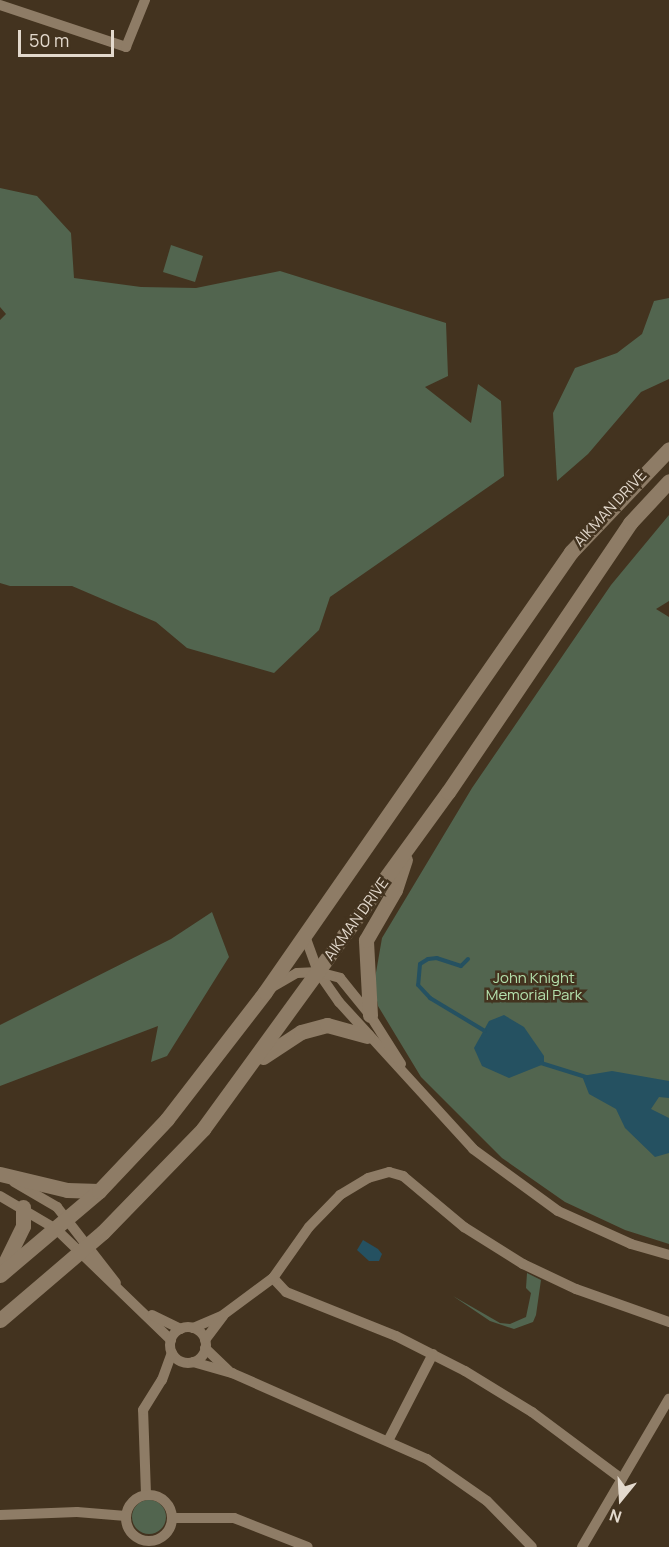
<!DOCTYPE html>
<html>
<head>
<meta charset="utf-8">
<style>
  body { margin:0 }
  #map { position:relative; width:669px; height:1547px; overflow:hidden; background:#43331f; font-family:Manrope,sans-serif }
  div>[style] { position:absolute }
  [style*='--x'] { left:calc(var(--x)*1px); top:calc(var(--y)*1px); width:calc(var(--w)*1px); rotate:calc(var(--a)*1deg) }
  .green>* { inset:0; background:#52654f }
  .round { border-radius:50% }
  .water>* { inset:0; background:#255161 }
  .stream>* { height:4px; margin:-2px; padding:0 2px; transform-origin:2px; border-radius:2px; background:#255161 }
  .street>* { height:10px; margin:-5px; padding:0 5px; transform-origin:5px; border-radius:5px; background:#8e7c66 }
  .street>.ring { margin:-5px; padding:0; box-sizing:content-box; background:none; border:10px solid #8e7c66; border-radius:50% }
  .secondary>* { height:15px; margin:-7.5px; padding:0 7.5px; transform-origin:7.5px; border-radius:7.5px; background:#8e7c66 }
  span { translate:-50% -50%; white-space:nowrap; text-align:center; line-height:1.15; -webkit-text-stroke:5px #43331f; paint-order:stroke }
  .street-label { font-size:15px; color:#e3d9cd }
  .park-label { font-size:15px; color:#b4e1ad }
  .north { position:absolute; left:591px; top:1469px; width:60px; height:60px; -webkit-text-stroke:4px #43331f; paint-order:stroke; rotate:198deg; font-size:16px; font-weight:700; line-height:24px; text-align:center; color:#e3d9cd }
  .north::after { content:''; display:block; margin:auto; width:21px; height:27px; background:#e3d9cd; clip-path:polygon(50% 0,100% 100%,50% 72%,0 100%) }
  .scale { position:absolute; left:18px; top:30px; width:96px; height:27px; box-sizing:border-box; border:3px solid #e3d9cd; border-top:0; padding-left:8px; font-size:18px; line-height:21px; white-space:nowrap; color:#e3d9cd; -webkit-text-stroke:4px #43331f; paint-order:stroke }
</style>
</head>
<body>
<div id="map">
  <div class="green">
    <div style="clip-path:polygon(0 188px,37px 196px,71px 233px,74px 278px,141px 287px,196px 288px,280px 271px,446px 323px,448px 376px,425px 387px,471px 423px,478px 384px,501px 401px,504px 476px,330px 597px,319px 630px,274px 673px,187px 648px,156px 622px,72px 586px,10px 586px,0 583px,0 320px,6px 314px,0 307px)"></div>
    <div style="clip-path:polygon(171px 245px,203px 256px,195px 282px,163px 272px)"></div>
    <div style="clip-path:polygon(669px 298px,669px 379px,641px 392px,588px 454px,557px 481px,553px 413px,575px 368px,617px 353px,642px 334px,654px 301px)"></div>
    <div style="clip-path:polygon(669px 515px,669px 601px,656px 609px,669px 617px,669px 1244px,625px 1230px,565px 1202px,502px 1158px,421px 1077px,378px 1006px,374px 984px,382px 938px,472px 788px,611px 585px)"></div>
    <div style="clip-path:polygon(212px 912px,229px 957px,167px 1056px,151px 1062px,158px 1026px,0 1086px,0 1025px,171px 939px)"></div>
    <div style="clip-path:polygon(527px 1273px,541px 1280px,536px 1315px,533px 1322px,514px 1329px,490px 1321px,453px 1296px,500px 1323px,510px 1324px,526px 1317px,531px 1293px,526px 1288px)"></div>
    <div class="round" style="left:132px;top:1500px;width:34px;height:34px"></div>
  </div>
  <div class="water">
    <div style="clip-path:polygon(504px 1015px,524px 1027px,544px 1056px,544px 1064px,509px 1078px,482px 1066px,474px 1048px,489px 1021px)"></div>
    <div style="clip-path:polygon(612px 1071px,669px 1081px,669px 1098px,659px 1097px,651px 1109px,669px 1118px,669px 1153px,655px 1157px,625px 1128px,616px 1109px,589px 1094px,582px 1076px)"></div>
    <div style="clip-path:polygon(363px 1240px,378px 1249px,382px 1254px,379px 1261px,369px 1261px,357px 1250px)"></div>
  </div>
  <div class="stream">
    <div style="--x:468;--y:959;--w:10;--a:135"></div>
    <div style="--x:461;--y:966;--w:25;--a:-162"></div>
    <div style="--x:437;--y:958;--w:9;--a:174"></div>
    <div style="--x:428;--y:959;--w:9;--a:148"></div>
    <div style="--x:420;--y:964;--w:21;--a:95"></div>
    <div style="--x:418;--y:985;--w:18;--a:47"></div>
    <div style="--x:430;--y:998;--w:64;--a:31"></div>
    <div style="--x:541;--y:1063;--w:47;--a:17.3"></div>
  </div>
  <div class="street">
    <div style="--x:0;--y:5;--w:133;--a:18.4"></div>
    <div style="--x:126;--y:47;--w:51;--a:-68"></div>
    <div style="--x:305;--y:936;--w:38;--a:70"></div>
    <div style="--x:318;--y:972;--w:37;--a:55"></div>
    <div style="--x:339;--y:1002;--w:199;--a:47.6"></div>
    <div style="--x:473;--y:1149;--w:105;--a:36.1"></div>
    <div style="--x:558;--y:1211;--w:80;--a:24.3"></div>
    <div style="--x:631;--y:1244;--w:40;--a:16"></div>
    <div style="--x:269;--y:989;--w:32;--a:-30"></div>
    <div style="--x:297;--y:973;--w:21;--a:-3"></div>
    <div style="--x:318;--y:972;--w:23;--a:15"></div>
    <div style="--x:340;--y:978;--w:48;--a:51"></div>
    <div style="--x:370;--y:1015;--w:58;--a:57.7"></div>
    <div style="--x:14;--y:1182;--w:50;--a:30.2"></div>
    <div style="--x:57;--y:1207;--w:96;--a:52.2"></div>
    <div style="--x:0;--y:1196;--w:65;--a:30.5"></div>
    <div style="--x:56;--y:1229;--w:160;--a:44"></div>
    <div style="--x:273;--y:1278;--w:19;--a:47"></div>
    <div style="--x:286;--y:1292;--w:118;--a:21.8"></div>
    <div style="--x:396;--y:1336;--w:77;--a:26.9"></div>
    <div style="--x:465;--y:1371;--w:79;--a:31.5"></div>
    <div style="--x:532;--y:1412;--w:112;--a:36.7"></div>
    <div style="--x:152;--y:1315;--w:32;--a:26"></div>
    <div class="ring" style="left:170px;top:1327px;width:26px;height:26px"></div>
    <div style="--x:193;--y:1328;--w:33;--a:-23"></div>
    <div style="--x:223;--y:1315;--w:62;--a:-36.5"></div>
    <div style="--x:273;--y:1278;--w:62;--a:-54.8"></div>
    <div style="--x:309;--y:1227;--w:45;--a:-45.9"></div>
    <div style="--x:340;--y:1195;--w:33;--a:-31"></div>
    <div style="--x:368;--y:1178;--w:22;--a:-16"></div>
    <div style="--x:389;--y:1172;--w:15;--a:16"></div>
    <div style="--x:403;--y:1176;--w:80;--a:39.9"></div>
    <div style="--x:464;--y:1227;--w:70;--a:32.1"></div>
    <div style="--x:523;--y:1264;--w:59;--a:25.3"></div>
    <div style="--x:576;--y:1289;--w:99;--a:19.5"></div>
    <div style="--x:205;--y:1340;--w:30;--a:-53"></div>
    <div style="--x:205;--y:1348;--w:33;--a:44"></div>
    <div style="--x:193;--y:1362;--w:41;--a:15.8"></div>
    <div style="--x:232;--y:1373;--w:213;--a:23.8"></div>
    <div style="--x:427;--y:1459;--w:73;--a:35"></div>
    <div style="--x:487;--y:1501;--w:64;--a:45.6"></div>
    <div style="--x:388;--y:1441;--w:98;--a:-62.7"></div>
    <div style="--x:146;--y:1494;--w:84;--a:-92"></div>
    <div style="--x:143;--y:1410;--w:36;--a:-58"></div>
    <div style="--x:162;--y:1380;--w:29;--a:-70"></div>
    <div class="ring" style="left:126px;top:1495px;width:36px;height:36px"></div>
    <div style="--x:0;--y:1515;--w:77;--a:-2.2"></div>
    <div style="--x:77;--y:1512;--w:49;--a:4.7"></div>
    <div style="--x:172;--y:1518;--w:62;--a:0"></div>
    <div style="--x:234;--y:1518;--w:79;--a:21.4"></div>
    <div style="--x:582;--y:1547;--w:172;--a:-59.6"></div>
  </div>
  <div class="secondary">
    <div style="--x:370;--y:1015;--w:75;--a:-93.1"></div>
    <div style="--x:366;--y:940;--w:58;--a:-59.9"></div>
    <div style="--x:395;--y:890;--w:32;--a:-72"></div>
    <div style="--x:263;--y:1057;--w:45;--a:-33.3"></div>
    <div style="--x:301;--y:1032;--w:27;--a:-15"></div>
    <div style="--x:327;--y:1025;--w:41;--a:15.4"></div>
    <div style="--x:0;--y:1174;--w:69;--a:13.4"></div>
    <div style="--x:67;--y:1190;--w:32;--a:2"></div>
    <div style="--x:1;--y:1271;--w:50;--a:-63.9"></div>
    <div style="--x:23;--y:1226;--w:19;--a:-90"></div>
    <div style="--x:0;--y:1275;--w:130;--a:-40.3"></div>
    <div style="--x:99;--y:1191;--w:99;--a:-46.6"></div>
    <div style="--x:167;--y:1119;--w:160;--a:-52.3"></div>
    <div style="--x:265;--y:992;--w:536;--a:-55.18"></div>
    <div style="--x:571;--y:552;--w:142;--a:-46.4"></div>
    <div style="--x:0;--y:1320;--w:135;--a:-40.5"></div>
    <div style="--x:103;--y:1232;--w:144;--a:-45.8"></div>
    <div style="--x:203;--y:1129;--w:417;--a:-54"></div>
    <div style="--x:448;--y:792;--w:325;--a:-55.9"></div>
    <div style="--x:630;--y:523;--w:57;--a:-47.1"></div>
  </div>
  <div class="street-label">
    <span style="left:610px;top:508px;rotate:-47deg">AIKMAN DRIVE</span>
    <span style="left:356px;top:919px;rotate:-54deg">AIKMAN DRIVE</span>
  </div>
  <div class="park-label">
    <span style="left:534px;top:986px">John Knight<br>Memorial Park</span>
  </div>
  <div class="north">N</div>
  <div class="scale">50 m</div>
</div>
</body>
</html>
